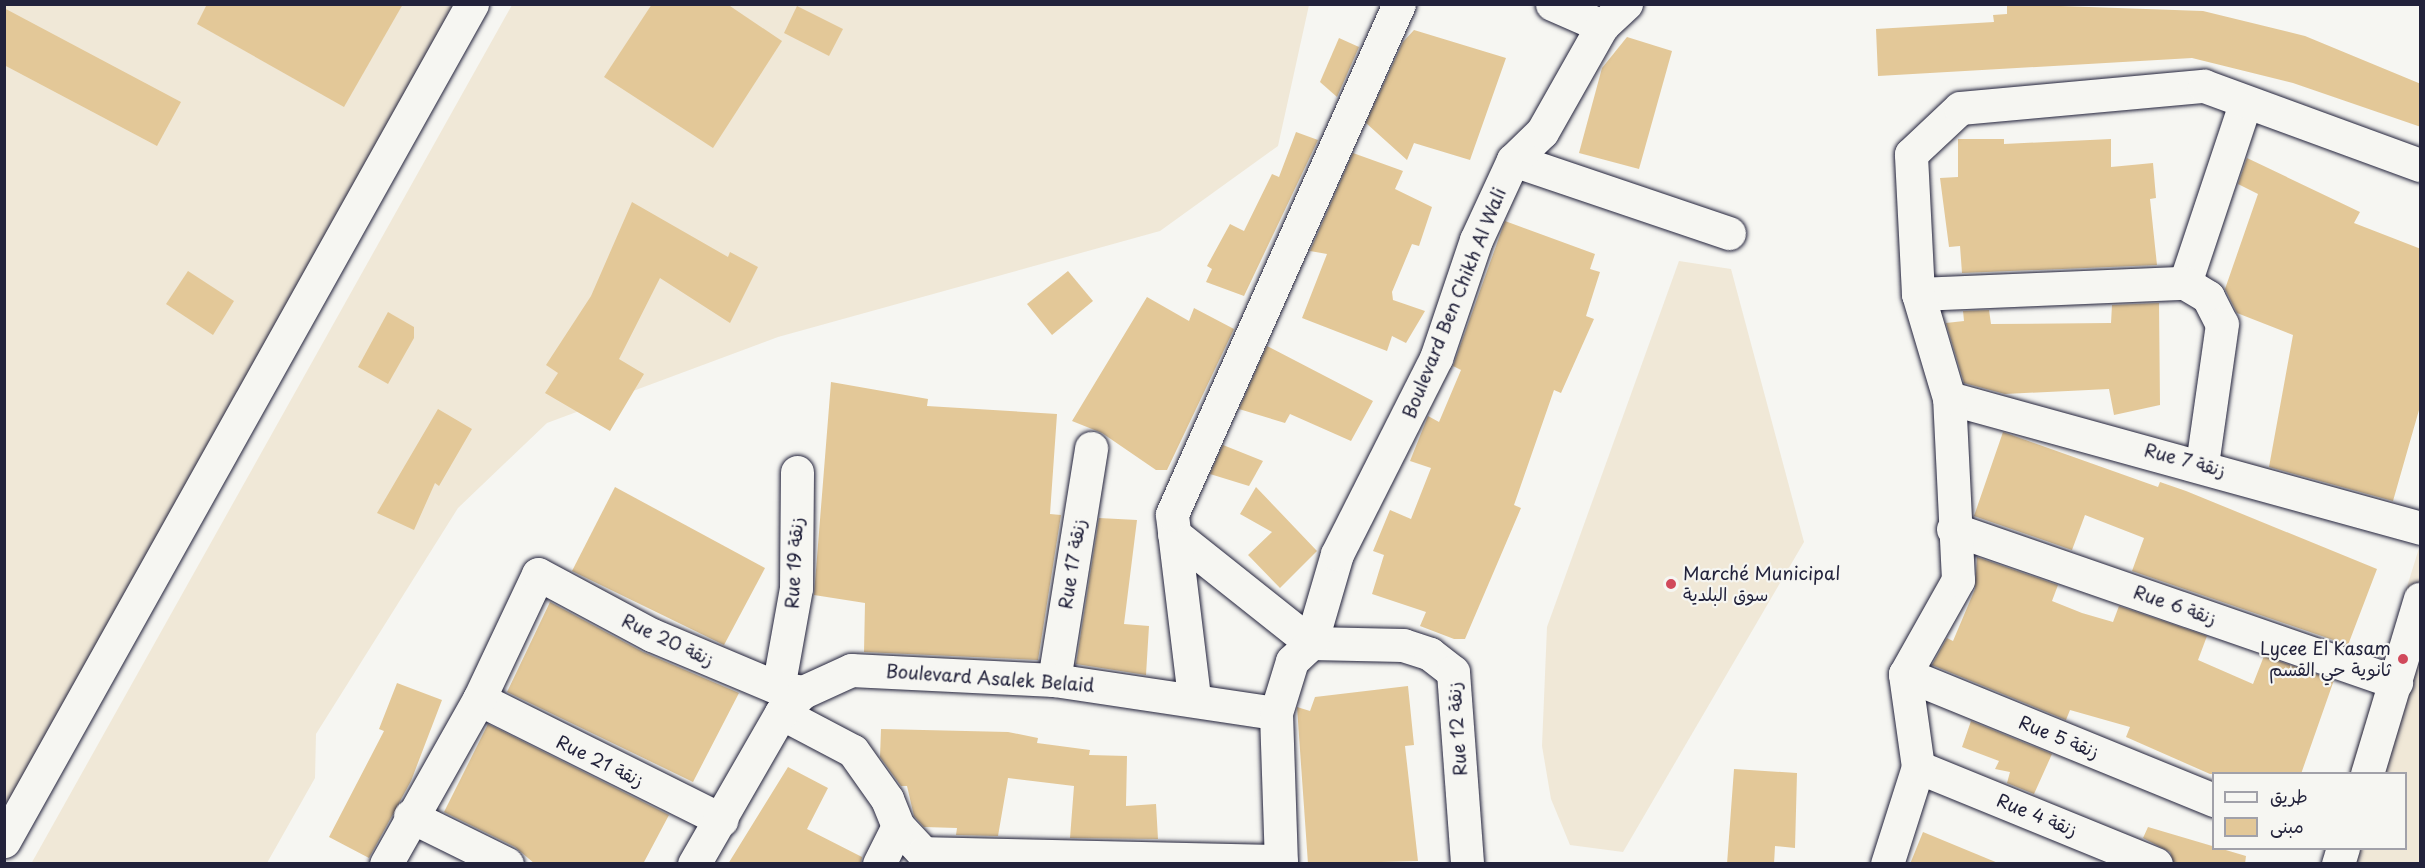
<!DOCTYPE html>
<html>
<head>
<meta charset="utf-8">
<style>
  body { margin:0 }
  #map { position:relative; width:2425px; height:868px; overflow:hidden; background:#f6f6f2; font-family:"Playpen Sans","Playpen Sans Arabic",sans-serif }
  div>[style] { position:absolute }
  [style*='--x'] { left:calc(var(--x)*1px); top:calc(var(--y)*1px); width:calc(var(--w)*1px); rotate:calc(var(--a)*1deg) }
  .built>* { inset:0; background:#f0e8d7 }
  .building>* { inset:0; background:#e3c898 }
  .roads { filter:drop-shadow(0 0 2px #22223b) drop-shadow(0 0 2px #22223b) }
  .street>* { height:33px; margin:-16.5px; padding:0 16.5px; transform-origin:16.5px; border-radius:16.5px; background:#f6f6f2 }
  .dots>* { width:16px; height:16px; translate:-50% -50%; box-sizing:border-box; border:3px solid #f6f6f2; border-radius:50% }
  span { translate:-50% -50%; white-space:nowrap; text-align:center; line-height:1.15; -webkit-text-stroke:4.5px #f6f6f2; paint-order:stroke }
  .street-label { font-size:18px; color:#22223b }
  .poi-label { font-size:18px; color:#22223b }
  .left { translate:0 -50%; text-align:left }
  .right { translate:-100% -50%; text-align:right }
  .frame { position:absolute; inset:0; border:6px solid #22223b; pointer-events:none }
  .legend { position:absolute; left:2212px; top:772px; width:195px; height:78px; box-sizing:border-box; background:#f6f6f2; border:2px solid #a1a1a9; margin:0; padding:8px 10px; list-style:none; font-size:18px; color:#22223b }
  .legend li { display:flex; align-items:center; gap:12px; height:30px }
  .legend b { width:30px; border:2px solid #a1a1a9 }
</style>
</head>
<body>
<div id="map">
  <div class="built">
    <div style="clip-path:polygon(5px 5px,453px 5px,5px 818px)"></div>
    <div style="clip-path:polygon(512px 5px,1309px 5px,1278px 146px,1160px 231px,778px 337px,547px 423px,458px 508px,316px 734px,315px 778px,267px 863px,31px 864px)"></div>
    <div style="clip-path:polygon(1679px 261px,1731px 269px,1804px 542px,1623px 852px,1570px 845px,1551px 799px,1542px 746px,1547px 627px)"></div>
    <div style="clip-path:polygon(2420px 545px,2420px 863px,2321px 864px,2326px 849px,2406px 848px,2406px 774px,2349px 773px)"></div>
  </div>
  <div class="building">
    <div style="clip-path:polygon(207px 4px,403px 4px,344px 107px,197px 24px)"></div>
    <div style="clip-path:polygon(652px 4px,727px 4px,782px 41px,713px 148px,604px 77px)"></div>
    <div style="clip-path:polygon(2007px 4px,2203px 11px,2305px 36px,2421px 84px,2421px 127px,2293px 83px,2192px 58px,1878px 76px,1876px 29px,1994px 22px,1993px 15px,2007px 14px)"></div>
    <div style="clip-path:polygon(797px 6px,843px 29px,829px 56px,784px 33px)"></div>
    <div style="clip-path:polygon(4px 8px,181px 102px,157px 146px,4px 65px)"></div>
    <div style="clip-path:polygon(1414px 30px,1506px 58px,1470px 160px,1414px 143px,1407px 160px,1366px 123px,1403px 42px)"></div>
    <div style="clip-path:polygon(1627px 37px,1672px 51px,1639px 169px,1579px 153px,1602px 68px)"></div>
    <div style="clip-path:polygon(1339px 38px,1359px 47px,1337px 97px,1320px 82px)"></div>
    <div style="clip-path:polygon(1296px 132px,1318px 140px,1244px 296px,1206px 282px,1212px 269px,1207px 266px,1230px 224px,1244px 231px,1272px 174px,1279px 177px)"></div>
    <div style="clip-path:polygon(1958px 139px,2004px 139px,2004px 144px,2111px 139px,2111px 167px,2153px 163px,2156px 198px,2150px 199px,2157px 265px,1962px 273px,1960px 246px,1949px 247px,1940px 178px,1958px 177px)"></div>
    <div style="clip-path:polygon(1353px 153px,1403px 171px,1395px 189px,1432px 207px,1419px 246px,1412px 244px,1392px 292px,1393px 300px,1425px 311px,1406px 343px,1392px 336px,1387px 351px,1302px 318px,1327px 254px,1310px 251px)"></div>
    <div style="clip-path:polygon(2247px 158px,2360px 212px,2354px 223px,2421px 249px,2421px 403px,2393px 501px,2269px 467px,2293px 335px,2237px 313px,2225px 289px,2258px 194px,2238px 184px)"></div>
    <div style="clip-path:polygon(632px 202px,728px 257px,730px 252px,758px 267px,730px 323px,660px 278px,619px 359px,644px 374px,610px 431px,545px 393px,558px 373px,546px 365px,591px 296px)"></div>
    <div style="clip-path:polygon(1505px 221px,1595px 254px,1590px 269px,1600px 272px,1586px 316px,1594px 319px,1561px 393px,1554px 390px,1514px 505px,1521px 508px,1465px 639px,1454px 639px,1420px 626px,1426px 612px,1372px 594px,1384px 555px,1373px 551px,1390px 510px,1411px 519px,1431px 468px,1410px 461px,1428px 416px,1439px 422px,1461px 370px,1453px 366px)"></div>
    <div style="clip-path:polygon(188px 271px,234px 301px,213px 335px,166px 304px)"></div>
    <div style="clip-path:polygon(1068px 271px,1093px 301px,1052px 335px,1027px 304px)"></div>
    <div style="clip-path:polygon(1147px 297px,1189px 321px,1194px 308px,1234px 329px,1167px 470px,1156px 470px,1102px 433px,1072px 421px)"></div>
    <div style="clip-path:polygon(2159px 303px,2160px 405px,2114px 415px,2109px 389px,2005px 394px,1964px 383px,1946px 323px,1964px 321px,1963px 311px,1989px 310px,1991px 324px,2111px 323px,2112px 305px)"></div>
    <div style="clip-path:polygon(388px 312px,414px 327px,414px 338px,388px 384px,358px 367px)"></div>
    <div style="clip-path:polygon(1267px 346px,1373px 401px,1351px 441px,1290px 414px,1285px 423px,1239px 409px)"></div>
    <div style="clip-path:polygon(831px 382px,928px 399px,927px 406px,1057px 414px,1050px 514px,1061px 515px,1038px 660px,864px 652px,865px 603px,814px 595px)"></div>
    <div style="clip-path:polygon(438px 409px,472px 429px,439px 486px,435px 483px,414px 530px,377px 513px)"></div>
    <div style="clip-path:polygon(2003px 432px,2158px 487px,2160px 482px,2186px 491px,2377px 569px,2348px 645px,2132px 571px,2144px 538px,2085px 515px,2072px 550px,1974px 516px)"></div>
    <div style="clip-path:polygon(1223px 445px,1263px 461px,1249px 486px,1210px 474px)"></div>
    <div style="clip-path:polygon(615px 487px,765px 568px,724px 645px,572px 571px)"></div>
    <div style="clip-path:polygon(1256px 487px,1317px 551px,1280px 588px,1248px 555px,1272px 532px,1240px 514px)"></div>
    <div style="clip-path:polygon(1099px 518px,1137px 520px,1124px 624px,1149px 626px,1146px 675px,1076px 664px)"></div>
    <div style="clip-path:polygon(1977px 557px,2058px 585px,2052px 601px,2082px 613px,2113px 622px,2119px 606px,2207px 636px,2198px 660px,2253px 684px,2264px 656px,2334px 680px,2301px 774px,2210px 774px,2126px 737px,2130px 727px,2070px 710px,2066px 720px,1932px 665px,1947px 638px,1953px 641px,1975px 589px)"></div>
    <div style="clip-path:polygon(550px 602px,643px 652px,739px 693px,693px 782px,507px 692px)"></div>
    <div style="clip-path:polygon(397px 683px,442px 700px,411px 781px,369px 858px,329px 837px,384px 731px,379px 729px)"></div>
    <div style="clip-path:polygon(1408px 686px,1414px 745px,1405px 746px,1418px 861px,1308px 864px,1297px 707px,1310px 711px,1315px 697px)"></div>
    <div style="clip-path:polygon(1971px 721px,2052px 754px,2034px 794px,2007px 783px,2010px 772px,1995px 769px,1999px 761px,1962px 747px)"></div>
    <div style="clip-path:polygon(488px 724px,669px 815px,643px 864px,535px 864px,515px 847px,444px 812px)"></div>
    <div style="clip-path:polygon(881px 729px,1008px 732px,1038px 738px,1037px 743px,1090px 750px,1089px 755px,1127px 756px,1126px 806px,1156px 804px,1158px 839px,1070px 838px,1074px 786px,1008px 778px,998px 836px,956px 835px,957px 828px,924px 827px,914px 816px,907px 786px,901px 786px,880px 757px)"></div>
    <div style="clip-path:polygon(788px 767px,828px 788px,807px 829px,862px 857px,861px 864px,728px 864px)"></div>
    <div style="clip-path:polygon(1734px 769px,1797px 773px,1795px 848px,1775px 846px,1774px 864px,1727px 864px)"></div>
    <div style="clip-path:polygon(2148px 827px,2246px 856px,2245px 864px,2174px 864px,2170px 852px,2143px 838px)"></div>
    <div style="clip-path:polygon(1923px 832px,1998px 863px,1998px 864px,1910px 864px)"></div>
  </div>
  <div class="roads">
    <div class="street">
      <div style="--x:1552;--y:4;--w:55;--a:23.7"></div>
      <div style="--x:1513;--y:160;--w:228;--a:18.7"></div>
      <div style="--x:2185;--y:283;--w:189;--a:-71.5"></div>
      <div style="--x:1918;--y:294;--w:267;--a:-2.4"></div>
      <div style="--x:2185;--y:283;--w:27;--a:31"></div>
      <div style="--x:2208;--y:297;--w:30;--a:63"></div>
      <div style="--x:2222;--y:324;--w:141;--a:98.1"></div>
      <div style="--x:1949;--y:398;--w:489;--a:15.4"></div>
      <div style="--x:1953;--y:529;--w:469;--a:19.1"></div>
      <div style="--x:1174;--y:534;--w:175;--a:38.5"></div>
      <div style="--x:1311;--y:643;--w:92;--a:1.2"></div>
      <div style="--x:1403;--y:645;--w:28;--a:18"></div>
      <div style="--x:1430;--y:654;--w:29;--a:38"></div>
      <div style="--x:1453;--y:672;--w:193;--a:85.8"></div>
      <div style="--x:1905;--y:674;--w:334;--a:22.2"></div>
      <div style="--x:1054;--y:680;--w:235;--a:-80.9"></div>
      <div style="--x:778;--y:688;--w:102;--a:-79.8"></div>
      <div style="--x:796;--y:588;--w:116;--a:-89.5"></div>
      <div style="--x:1194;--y:697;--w:184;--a:-96.9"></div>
      <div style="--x:1172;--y:514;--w:558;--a:-66.01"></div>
      <div style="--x:479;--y:699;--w:271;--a:26.5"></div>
      <div style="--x:781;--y:713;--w:81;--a:27.8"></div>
      <div style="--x:853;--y:751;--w:59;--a:54.7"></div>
      <div style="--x:887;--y:799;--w:29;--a:68"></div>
      <div style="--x:898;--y:826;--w:37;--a:47"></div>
      <div style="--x:923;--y:853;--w:358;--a:1.3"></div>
      <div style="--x:1918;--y:767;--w:257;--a:22.2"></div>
      <div style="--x:2367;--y:774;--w:183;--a:-73.2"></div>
      <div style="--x:410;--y:816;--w:108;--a:26.3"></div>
      <div style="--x:4;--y:841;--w:959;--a:-60.79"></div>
      <div style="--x:386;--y:864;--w:189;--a:-60.6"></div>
      <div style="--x:479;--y:699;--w:138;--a:-64.7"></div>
      <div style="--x:538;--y:574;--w:129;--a:28.2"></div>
      <div style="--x:652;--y:635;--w:137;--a:22.8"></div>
      <div style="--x:778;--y:688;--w:25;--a:9"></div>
      <div style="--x:694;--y:864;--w:174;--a:-60.1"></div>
      <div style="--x:781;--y:713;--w:30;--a:-44"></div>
      <div style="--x:803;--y:692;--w:53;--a:-24.6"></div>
      <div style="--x:851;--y:670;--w:203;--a:2.8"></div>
      <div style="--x:1054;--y:680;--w:224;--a:8.5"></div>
      <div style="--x:879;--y:864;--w:42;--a:-63.4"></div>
      <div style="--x:1281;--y:864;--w:151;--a:-91.9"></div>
      <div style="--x:1276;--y:713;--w:54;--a:-72.9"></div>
      <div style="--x:1292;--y:661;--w:26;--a:-43"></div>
      <div style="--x:1311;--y:643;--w:93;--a:-73.7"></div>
      <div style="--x:1337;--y:554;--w:220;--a:-63.2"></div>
      <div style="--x:1436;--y:358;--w:125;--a:-71.3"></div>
      <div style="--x:1476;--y:240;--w:88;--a:-65.2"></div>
      <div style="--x:1513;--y:160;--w:40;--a:-44"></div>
      <div style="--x:1542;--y:132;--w:122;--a:-60.5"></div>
      <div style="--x:1602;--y:26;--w:33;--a:-43"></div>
      <div style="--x:1887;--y:864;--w:102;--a:-72.3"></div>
      <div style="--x:1918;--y:767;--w:94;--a:-98"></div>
      <div style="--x:1905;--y:674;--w:108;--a:-60.6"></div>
      <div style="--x:1958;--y:580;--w:182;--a:-92.8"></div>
      <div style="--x:1949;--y:398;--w:109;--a:-106.6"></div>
      <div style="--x:1918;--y:294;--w:140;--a:-92.9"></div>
      <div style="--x:1911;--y:154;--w:67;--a:-43.2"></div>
      <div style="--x:1960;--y:108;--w:245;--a:-5.2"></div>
      <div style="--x:2204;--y:86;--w:230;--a:20.1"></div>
      <div style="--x:2338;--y:864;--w:17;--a:-73"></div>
    </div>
  </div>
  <div class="dots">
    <div style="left:1671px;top:584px;background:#d1495b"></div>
    <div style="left:2403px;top:659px;background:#d1495b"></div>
  </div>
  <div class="street-label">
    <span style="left:1454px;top:303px;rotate:-68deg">Boulevard Ben Chikh Al Wali</span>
    <span style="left:2185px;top:460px;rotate:15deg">Rue 7 زنقة</span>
    <span style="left:794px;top:563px;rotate:-87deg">Rue 19 زنقة</span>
    <span style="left:1072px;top:564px;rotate:-81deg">Rue 17 زنقة</span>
    <span style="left:2175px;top:605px;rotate:19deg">Rue 6 زنقة</span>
    <span style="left:668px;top:640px;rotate:25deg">Rue 20 زنقة</span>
    <span style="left:990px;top:678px;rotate:4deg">Boulevard Asalek Belaid</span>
    <span style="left:1457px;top:729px;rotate:-94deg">Rue 12 زنقة</span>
    <span style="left:2059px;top:737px;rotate:22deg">Rue 5 زنقة</span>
    <span style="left:600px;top:761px;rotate:26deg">Rue 21 زنقة</span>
    <span style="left:2037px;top:815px;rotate:22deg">Rue 4 زنقة</span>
  </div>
  <div class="poi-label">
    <span class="left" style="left:1683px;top:584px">Marché Municipal<br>سوق البلدية</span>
    <span class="right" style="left:2391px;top:659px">Lycee El Kasam<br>ثانوية حي القسم</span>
  </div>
  <div class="frame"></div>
  <ul class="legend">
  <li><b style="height:8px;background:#f6f6f2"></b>طريق</li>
  <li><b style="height:16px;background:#e3c898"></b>مبنى</li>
  </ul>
</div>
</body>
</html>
